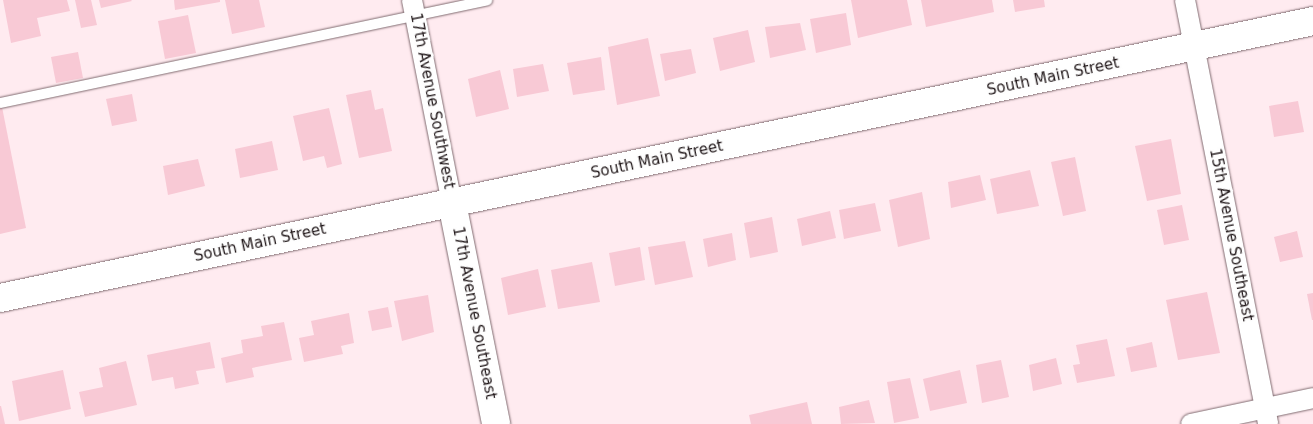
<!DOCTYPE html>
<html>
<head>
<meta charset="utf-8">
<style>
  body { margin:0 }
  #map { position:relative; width:1313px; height:424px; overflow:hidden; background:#ffebf0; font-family:"DejaVu Sans",sans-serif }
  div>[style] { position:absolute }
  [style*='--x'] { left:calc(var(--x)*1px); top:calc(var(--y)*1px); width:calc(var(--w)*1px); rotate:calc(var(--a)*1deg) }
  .building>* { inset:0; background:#f8c9d5 }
  .roads { filter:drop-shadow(0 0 1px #816c71) drop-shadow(0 0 1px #816c71) }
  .lane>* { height:10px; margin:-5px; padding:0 5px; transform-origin:5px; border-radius:5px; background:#fff }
  .street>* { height:20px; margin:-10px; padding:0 10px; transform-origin:10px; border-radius:10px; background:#fff }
  .secondary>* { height:28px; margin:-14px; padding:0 14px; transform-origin:14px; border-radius:14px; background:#fff }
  span { translate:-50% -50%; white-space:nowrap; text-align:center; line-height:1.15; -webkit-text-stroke:4.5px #fefefe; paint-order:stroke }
  .street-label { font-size:15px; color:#201719 }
</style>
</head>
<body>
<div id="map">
  <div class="building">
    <div style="clip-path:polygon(3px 0,67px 0,70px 11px,37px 18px,41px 36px,11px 43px)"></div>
    <div style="clip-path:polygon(75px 0,91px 0,97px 25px,81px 28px)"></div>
    <div style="clip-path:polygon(99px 0,131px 0,132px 1px,101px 8px)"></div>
    <div style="clip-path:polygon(174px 0,220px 0,220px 2px,175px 10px)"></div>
    <div style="clip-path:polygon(225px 0,259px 0,265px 27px,232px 34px)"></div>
    <div style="clip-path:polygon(851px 0,907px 0,912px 25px,858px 38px)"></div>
    <div style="clip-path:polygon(921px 0,992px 0,994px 12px,926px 27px)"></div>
    <div style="clip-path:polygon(1013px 0,1044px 0,1045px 7px,1015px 12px)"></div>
    <div style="clip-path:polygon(846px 13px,851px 45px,816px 53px,810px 19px)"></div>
    <div style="clip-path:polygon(188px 15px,196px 53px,165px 59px,158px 21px)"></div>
    <div style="clip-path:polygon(800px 23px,806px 50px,770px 58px,765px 27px)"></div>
    <div style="clip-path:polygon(748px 30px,755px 62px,720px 71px,713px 38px)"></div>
    <div style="clip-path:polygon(648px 38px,660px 96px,617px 105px,608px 47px)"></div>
    <div style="clip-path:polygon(691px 49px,696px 73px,665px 81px,660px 54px)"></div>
    <div style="clip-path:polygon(78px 52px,83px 78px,56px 83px,51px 57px)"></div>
    <div style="clip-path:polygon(601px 57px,605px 90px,573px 95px,567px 63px)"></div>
    <div style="clip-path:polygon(543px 64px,549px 91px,517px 97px,513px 69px)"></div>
    <div style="clip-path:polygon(500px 70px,509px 109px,476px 117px,468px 79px)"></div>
    <div style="clip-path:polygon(371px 90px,375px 110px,383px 108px,392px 151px,359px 158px,346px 95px)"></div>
    <div style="clip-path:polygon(132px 94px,137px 121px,112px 126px,106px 99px)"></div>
    <div style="clip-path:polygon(1298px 101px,1304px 132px,1274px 137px,1269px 106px)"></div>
    <div style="clip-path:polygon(2px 107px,26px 228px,0 234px,0 108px)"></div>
    <div style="clip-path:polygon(329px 108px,342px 164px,327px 168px,324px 156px,303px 161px,293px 116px)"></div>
    <div style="clip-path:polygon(1171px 139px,1181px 194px,1147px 201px,1135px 146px)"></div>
    <div style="clip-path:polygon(272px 141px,278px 170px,240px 178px,235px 149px)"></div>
    <div style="clip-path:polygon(1075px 157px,1086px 211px,1063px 216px,1051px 162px)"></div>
    <div style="clip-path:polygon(198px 159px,205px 186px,168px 195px,163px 166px)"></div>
    <div style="clip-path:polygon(1030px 170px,1039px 206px,997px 214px,990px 179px)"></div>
    <div style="clip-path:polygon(980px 175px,986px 200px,951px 208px,948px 182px)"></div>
    <div style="clip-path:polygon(922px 192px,930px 239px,898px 247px,889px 200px)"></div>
    <div style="clip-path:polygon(875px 203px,881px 231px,844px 239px,839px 210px)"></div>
    <div style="clip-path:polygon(1182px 205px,1189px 240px,1164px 245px,1157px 210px)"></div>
    <div style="clip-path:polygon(830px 211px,836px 238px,802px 246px,797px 219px)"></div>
    <div style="clip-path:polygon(772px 217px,778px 252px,750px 258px,744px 223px)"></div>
    <div style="clip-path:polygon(1297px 231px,1303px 257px,1280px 262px,1274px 237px)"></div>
    <div style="clip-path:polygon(732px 233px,736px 260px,708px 267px,703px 239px)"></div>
    <div style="clip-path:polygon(685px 241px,693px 277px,655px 285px,648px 247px)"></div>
    <div style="clip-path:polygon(640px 247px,645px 280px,615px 286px,609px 253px)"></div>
    <div style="clip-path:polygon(592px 262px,600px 302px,558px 309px,551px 270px)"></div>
    <div style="clip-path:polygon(538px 269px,546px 307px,508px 315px,501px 278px)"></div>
    <div style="clip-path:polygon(1207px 292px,1220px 353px,1178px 360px,1166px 300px)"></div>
    <div style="clip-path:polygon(1313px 293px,1313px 320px,1312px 320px,1307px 294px)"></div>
    <div style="clip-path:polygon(428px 295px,434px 332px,402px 341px,394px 301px)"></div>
    <div style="clip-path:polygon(388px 307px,392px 327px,372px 331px,368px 311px)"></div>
    <div style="clip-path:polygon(349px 313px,354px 343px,341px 346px,343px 354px,304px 362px,299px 338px,314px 335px,311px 321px)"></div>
    <div style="clip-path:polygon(284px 322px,292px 360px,252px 368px,254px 377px,226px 383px,221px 358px,243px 353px,241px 340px,263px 336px,261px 326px)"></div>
    <div style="clip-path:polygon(1107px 339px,1115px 376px,1077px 383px,1073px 365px,1080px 364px,1076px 345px)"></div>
    <div style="clip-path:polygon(210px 342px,215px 368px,196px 371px,199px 384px,175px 389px,173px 377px,152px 381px,147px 355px)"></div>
    <div style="clip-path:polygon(1152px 342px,1157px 367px,1131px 372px,1126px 348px)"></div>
    <div style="clip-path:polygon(1056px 358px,1062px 384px,1033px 391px,1029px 365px)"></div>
    <div style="clip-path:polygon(1001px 360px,1009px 397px,982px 403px,976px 365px)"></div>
    <div style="clip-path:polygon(126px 361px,137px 405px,85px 417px,79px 392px,103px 387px,99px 368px)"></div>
    <div style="clip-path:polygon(63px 370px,71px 409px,19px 421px,12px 381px)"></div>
    <div style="clip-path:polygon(960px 370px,967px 403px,930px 411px,923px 379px)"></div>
    <div style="clip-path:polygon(910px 378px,919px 418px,894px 423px,887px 382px)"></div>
    <div style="clip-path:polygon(869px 400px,875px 423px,841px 424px,839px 407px)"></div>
    <div style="clip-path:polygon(807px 402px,812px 424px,751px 424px,749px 415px)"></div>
    <div style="clip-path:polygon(0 406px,1px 406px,5px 424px,0 424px)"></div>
  </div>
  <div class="roads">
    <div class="lane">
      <div style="--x:0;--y:103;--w:498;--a:-11.9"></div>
    </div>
    <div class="street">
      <div style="--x:412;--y:0;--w:207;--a:78.9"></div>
      <div style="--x:1185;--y:0;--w:432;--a:78.9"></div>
      <div style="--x:1191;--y:424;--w:125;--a:-12"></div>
    </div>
    <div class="secondary">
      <div style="--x:452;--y:203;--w:225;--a:78.7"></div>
      <div style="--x:0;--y:298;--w:1342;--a:-11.91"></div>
    </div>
  </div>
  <div class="street-label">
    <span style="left:1053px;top:77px;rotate:-12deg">South Main Street</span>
    <span style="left:432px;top:101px;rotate:79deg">17th Avenue Southwest</span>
    <span style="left:657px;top:160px;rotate:-12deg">South Main Street</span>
    <span style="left:1231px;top:235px;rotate:79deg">15th Avenue Southeast</span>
    <span style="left:260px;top:243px;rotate:-12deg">South Main Street</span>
    <span style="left:474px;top:313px;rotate:79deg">17th Avenue Southeast</span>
  </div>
</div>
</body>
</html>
